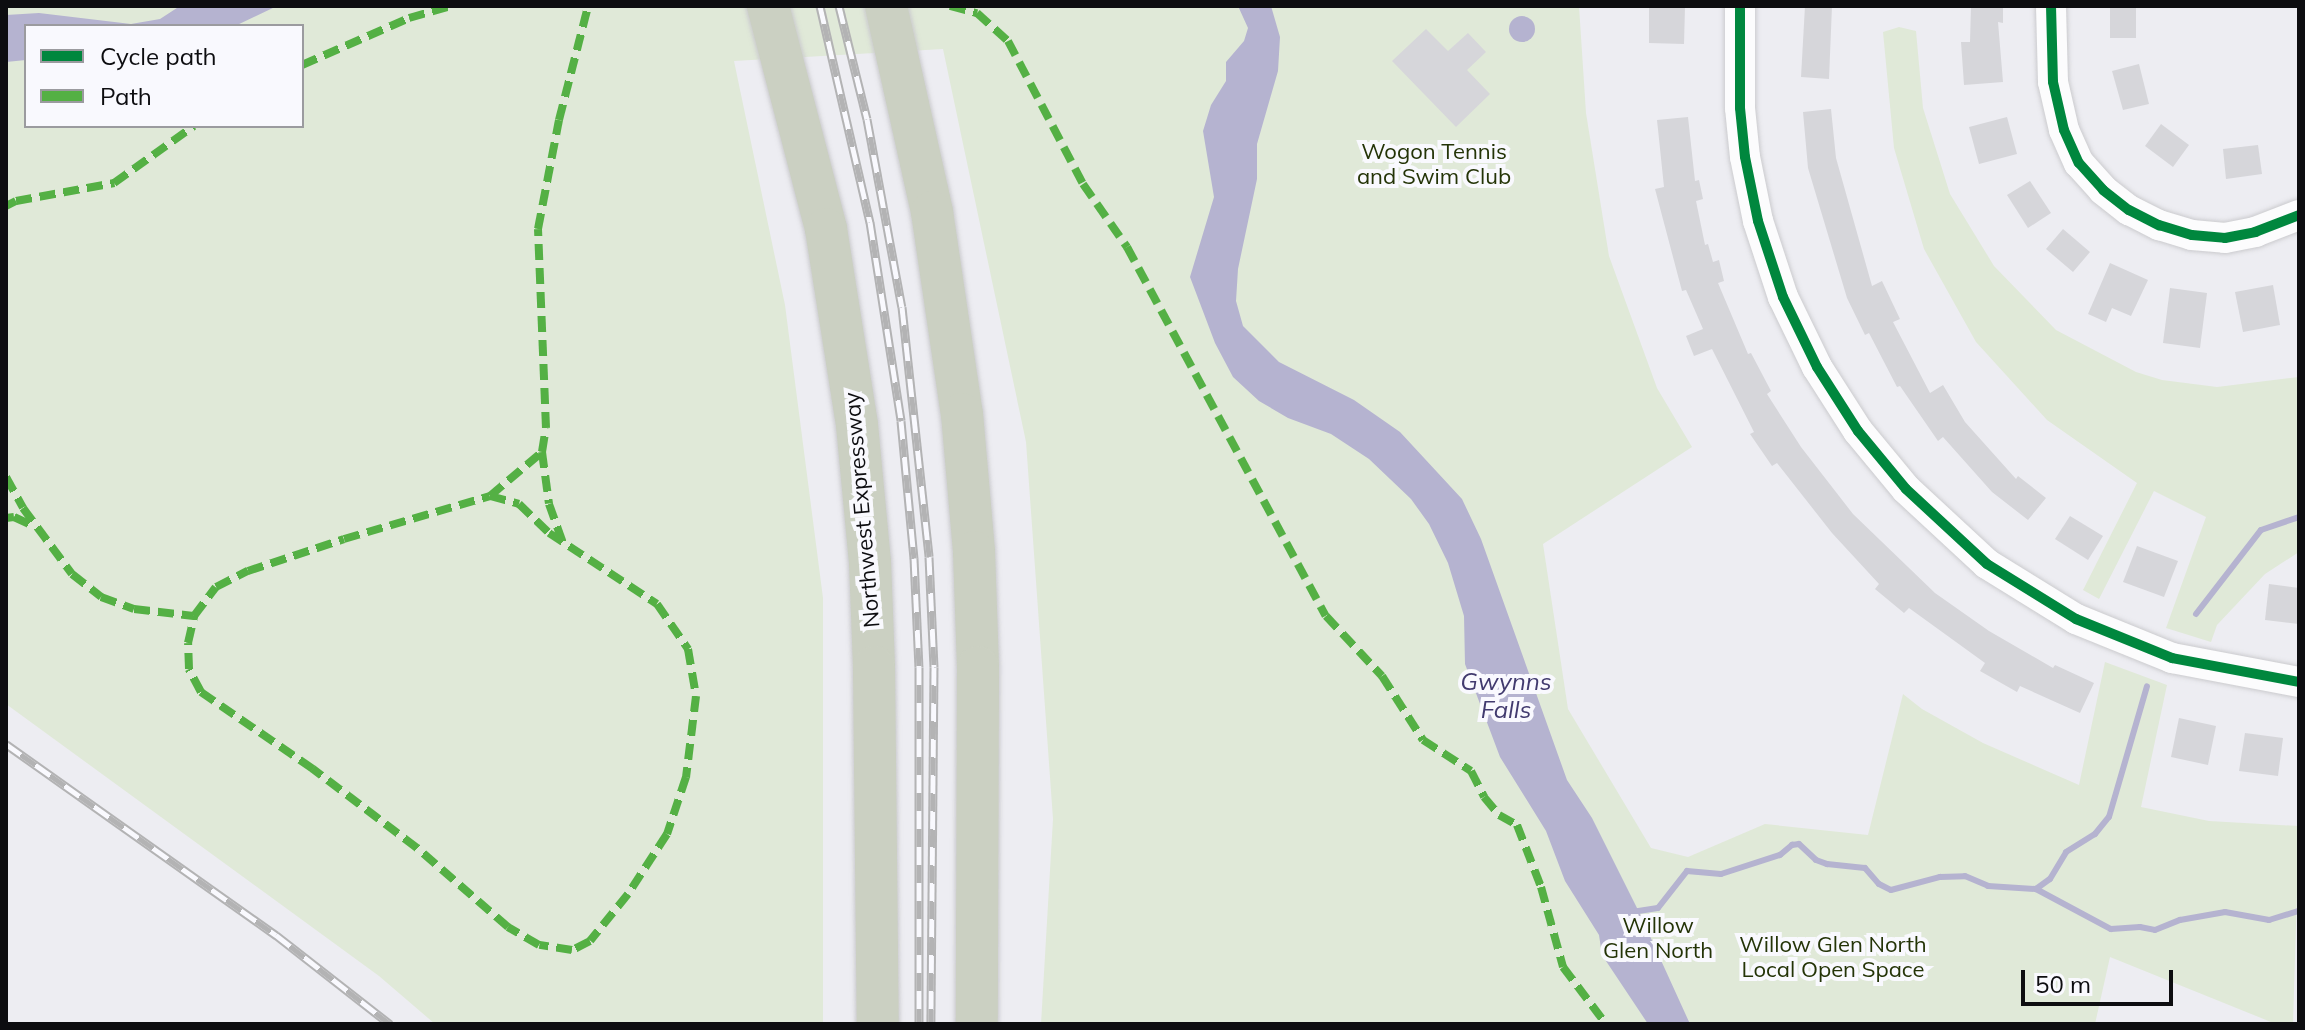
<!DOCTYPE html>
<html>
<head>
<meta charset="utf-8">
<style>
  body { margin:0 }
  #map { position:relative; width:2305px; height:1030px; overflow:hidden; background:#ededf2; font-family:Mulish,sans-serif }
  div>[style] { position:absolute }
  [style*='--x'] { left:calc(var(--x)*1px); top:calc(var(--y)*1px); width:calc(var(--w)*1px); rotate:calc(var(--a)*1deg) }
  .green>* { inset:0; background:#e0e9d8 }
  .water>* { inset:0; background:#b5b3d0 }
  .round { border-radius:50% }
  .stream>* { height:6px; margin:-3px; padding:0 3px; transform-origin:3px; border-radius:3px; background:#b5b3d0 }
  .building>* { inset:0; background:#d6d6da }
  .roads { filter:drop-shadow(0 0 2px #cbcbce) drop-shadow(0 0 2px #cbcbce) }
  .minor>* { height:30px; margin:-15px; padding:0 15px; transform-origin:15px; border-radius:15px; background:#fcfcfd }
  .highway>* { height:42px; margin:-21px; padding:0 21px; transform-origin:21px; border-radius:21px; background:#cbd0c2 }
  .rail>* { height:9px; margin-top:-4.5px; transform-origin:0; background:repeating-linear-gradient(90deg,#f9f9fe 0 18px,#b3b3b4 0 36px); box-sizing:border-box; border-block:2px solid #b3b3b4 }
  .quiet>* { height:8px; margin-top:-4px; transform-origin:0; background:repeating-linear-gradient(90deg,#54b044 0 16px,transparent 0 24px) }
  .cycleway>* { height:10px; margin:-5px; padding:0 5px; transform-origin:5px; border-radius:5px; background:#00873e }
  span { translate:-50% -50%; white-space:nowrap; text-align:center; line-height:1.15; -webkit-text-stroke:8px #f9f9fe; paint-order:stroke }
  .park-label { font-size:22px; color:#243407 }
  .street-label { font-size:22px; color:#0d0d10 }
  .water-label { font-size:24px; color:#413a6e; font-style:italic }
  .frame { position:absolute; inset:0; border:8px solid #0d0d10; pointer-events:none }
  .legend { position:absolute; left:24px; top:24px; width:280px; height:104px; box-sizing:border-box; background:#f9f9fe; border:2px solid #9b9b9f; margin:0; padding:10px 14px; list-style:none; font-size:24px; color:#0d0d10 }
  .legend li { display:flex; align-items:center; gap:16px; height:40px }
  .legend b { width:40px; border:2px solid #9b9b9f }
  .scale { position:absolute; left:2021px; top:970px; width:152px; height:36px; box-sizing:border-box; border:4px solid #0d0d10; border-top:0; padding-left:10px; font-size:24px; line-height:28px; white-space:nowrap; color:#0d0d10; -webkit-text-stroke:6px #f9f9fe; paint-order:stroke }
</style>
</head>
<body>
<div id="map">
  <div class="green">
    <div style="clip-path:polygon(evenodd,6px 6px,1579px 6px,1586px 113px,1609px 256px,1657px 388px,1692px 447px,1543px 544px,1568px 709px,1651px 848px,1688px 857px,1765px 824px,1868px 835px,1903px 694px,1922px 709px,1983px 743px,2079px 785px,2105px 662px,2167px 685px,2141px 807px,2209px 821px,2299px 826px,2293px 1024px,2276px 1024px,2110px 957px,2095px 1024px,1041px 1024px,1053px 819px,1026px 442px,943px 49px,734px 61px,785px 305px,823px 598px,823px 1024px,435px 1024px,379px 976px,6px 704px,6px 6px,26px 26px,302px 26px,302px 126px,26px 126px,26px 26px)"></div>
    <div style="clip-path:polygon(1899px 27px,1916px 31px,1923px 108px,1950px 194px,1994px 266px,2056px 330px,2136px 372px,2162px 380px,2217px 387px,2299px 377px,2299px 552px,2265px 574px,2217px 625px,2211px 642px,2166px 628px,2206px 517px,2154px 491px,2099px 599px,2083px 590px,2137px 483px,2047px 420px,1976px 342px,1924px 249px,1894px 148px,1883px 32px)"></div>
  </div>
  <div class="water">
    <div style="clip-path:polygon(180px 6px,277px 6px,235px 26px,26px 26px,26px 60px,6px 62px,6px 15px,39px 13px,131px 24px,160px 19px)"></div>
    <div style="clip-path:polygon(1238px 6px,1271px 6px,1280px 37px,1278px 71px,1257px 144px,1257px 179px,1238px 269px,1236px 301px,1243px 326px,1279px 362px,1354px 400px,1400px 432px,1462px 499px,1481px 539px,1567px 780px,1592px 818px,1639px 912px,1690px 1024px,1648px 1024px,1602px 955px,1599px 935px,1565px 881px,1546px 831px,1500px 757px,1465px 664px,1464px 616px,1448px 563px,1429px 524px,1411px 499px,1369px 459px,1331px 434px,1288px 418px,1259px 401px,1233px 377px,1215px 343px,1190px 277px,1214px 197px,1203px 131px,1211px 105px,1226px 81px,1226px 62px,1244px 41px,1248px 28px)"></div>
    <div class="round" style="left:1509px;top:16px;width:26px;height:26px"></div>
  </div>
  <div class="stream">
    <div style="--x:2196;--y:614;--w:106;--a:-52.3"></div>
    <div style="--x:2261;--y:530;--w:40;--a:-18.9"></div>
    <div style="--x:2036;--y:889;--w:17;--a:-36"></div>
    <div style="--x:2050;--y:879;--w:31;--a:-59"></div>
    <div style="--x:2066;--y:852;--w:34;--a:-32"></div>
    <div style="--x:2095;--y:834;--w:22;--a:-51"></div>
    <div style="--x:2109;--y:817;--w:136;--a:-73.8"></div>
    <div style="--x:1632;--y:912;--w:26;--a:-9"></div>
    <div style="--x:1658;--y:908;--w:47;--a:-51.9"></div>
    <div style="--x:1687;--y:871;--w:34;--a:5"></div>
    <div style="--x:1721;--y:874;--w:62;--a:-17.9"></div>
    <div style="--x:1780;--y:855;--w:16;--a:-40"></div>
    <div style="--x:1792;--y:845;--w:7;--a:-8"></div>
    <div style="--x:1799;--y:844;--w:23;--a:43"></div>
    <div style="--x:1816;--y:860;--w:12;--a:20"></div>
    <div style="--x:1827;--y:864;--w:38;--a:6"></div>
    <div style="--x:1865;--y:868;--w:21;--a:49"></div>
    <div style="--x:1879;--y:884;--w:13;--a:27"></div>
    <div style="--x:1891;--y:890;--w:51;--a:-14.9"></div>
    <div style="--x:1940;--y:877;--w:25;--a:-2"></div>
    <div style="--x:1965;--y:876;--w:25;--a:23"></div>
    <div style="--x:1988;--y:886;--w:48;--a:3.6"></div>
    <div style="--x:2036;--y:889;--w:85;--a:28.1"></div>
    <div style="--x:2111;--y:929;--w:29;--a:-4"></div>
    <div style="--x:2140;--y:927;--w:15;--a:11"></div>
    <div style="--x:2155;--y:930;--w:27;--a:-22"></div>
    <div style="--x:2180;--y:920;--w:46;--a:-10.1"></div>
    <div style="--x:2225;--y:912;--w:45;--a:10.3"></div>
    <div style="--x:2269;--y:920;--w:31;--a:-17"></div>
  </div>
  <div class="building">
    <div style="clip-path:polygon(1649px 6px,1685px 7px,1684px 44px,1649px 43px)"></div>
    <div style="clip-path:polygon(1805px 6px,1832px 6px,1829px 79px,1801px 77px)"></div>
    <div style="clip-path:polygon(1971px 6px,2003px 6px,2003px 23px,1998px 22px,2003px 82px,1964px 85px,1961px 42px,1970px 42px)"></div>
    <div style="clip-path:polygon(2110px 6px,2136px 6px,2136px 38px,2110px 38px)"></div>
    <div style="clip-path:polygon(1426px 29px,1448px 51px,1468px 33px,1486px 52px,1467px 70px,1490px 94px,1456px 127px,1392px 61px)"></div>
    <div style="clip-path:polygon(2139px 64px,2149px 104px,2123px 110px,2112px 71px)"></div>
    <div style="clip-path:polygon(1831px 109px,1836px 158px,1872px 286px,1882px 281px,1900px 319px,1893px 322px,1930px 393px,1943px 385px,1965px 422px,2016px 479px,2018px 476px,2046px 498px,2028px 520px,1992px 492px,1943px 437px,1938px 441px,1900px 386px,1897px 387px,1869px 333px,1865px 335px,1847px 298px,1808px 168px,1803px 112px)"></div>
    <div style="clip-path:polygon(1688px 117px,1695px 181px,1699px 180px,1703px 199px,1696px 201px,1705px 245px,1708px 244px,1713px 262px,1719px 260px,1724px 281px,1718px 283px,1748px 354px,1751px 353px,1771px 391px,1767px 394px,1801px 447px,1853px 514px,1935px 593px,1989px 631px,2053px 668px,2055px 665px,2094px 683px,2080px 713px,2020px 686px,2017px 692px,1980px 671px,1985px 663px,1909px 608px,1904px 613px,1875px 589px,1879px 584px,1832px 533px,1777px 463px,1772px 466px,1750px 434px,1754px 432px,1712px 349px,1694px 356px,1686px 336px,1703px 329px,1686px 290px,1682px 291px,1655px 189px,1664px 187px,1657px 120px)"></div>
    <div style="clip-path:polygon(2007px 117px,2017px 154px,1979px 164px,1969px 127px)"></div>
    <div style="clip-path:polygon(2161px 124px,2189px 145px,2173px 167px,2145px 146px)"></div>
    <div style="clip-path:polygon(2258px 145px,2262px 174px,2226px 179px,2223px 149px)"></div>
    <div style="clip-path:polygon(2030px 181px,2051px 213px,2028px 228px,2007px 195px)"></div>
    <div style="clip-path:polygon(2063px 229px,2090px 252px,2073px 272px,2046px 249px)"></div>
    <div style="clip-path:polygon(2110px 263px,2148px 280px,2131px 316px,2112px 308px,2106px 322px,2088px 314px)"></div>
    <div style="clip-path:polygon(2273px 285px,2280px 325px,2243px 332px,2235px 292px)"></div>
    <div style="clip-path:polygon(2170px 288px,2207px 293px,2200px 348px,2163px 343px)"></div>
    <div style="clip-path:polygon(2070px 516px,2103px 536px,2088px 560px,2055px 539px)"></div>
    <div style="clip-path:polygon(2137px 546px,2178px 561px,2164px 597px,2123px 582px)"></div>
    <div style="clip-path:polygon(2269px 584px,2299px 588px,2299px 624px,2265px 620px)"></div>
    <div style="clip-path:polygon(2179px 718px,2216px 726px,2208px 765px,2171px 757px)"></div>
    <div style="clip-path:polygon(2245px 733px,2283px 738px,2278px 776px,2239px 771px)"></div>
  </div>
  <div class="roads">
    <div class="minor">
      <div style="--x:1740;--y:6;--w:102;--a:90"></div>
      <div style="--x:1740;--y:108;--w:49;--a:84.2"></div>
      <div style="--x:1745;--y:157;--w:65;--a:78.5"></div>
      <div style="--x:1758;--y:221;--w:80;--a:71.8"></div>
      <div style="--x:1783;--y:297;--w:78;--a:64.1"></div>
      <div style="--x:1817;--y:367;--w:76;--a:57.4"></div>
      <div style="--x:1858;--y:431;--w:75;--a:50.4"></div>
      <div style="--x:1906;--y:489;--w:110;--a:42.8"></div>
      <div style="--x:1987;--y:564;--w:105;--a:31.7"></div>
      <div style="--x:2076;--y:619;--w:104;--a:22.1"></div>
      <div style="--x:2172;--y:658;--w:129;--a:10.7"></div>
      <div style="--x:2051;--y:6;--w:76;--a:88.5"></div>
      <div style="--x:2053;--y:82;--w:49;--a:77.1"></div>
      <div style="--x:2064;--y:130;--w:36;--a:66"></div>
      <div style="--x:2079;--y:163;--w:36;--a:48"></div>
      <div style="--x:2103;--y:190;--w:33;--a:38"></div>
      <div style="--x:2129;--y:210;--w:34;--a:27"></div>
      <div style="--x:2159;--y:225;--w:34;--a:17"></div>
      <div style="--x:2192;--y:235;--w:33;--a:5"></div>
      <div style="--x:2225;--y:238;--w:31;--a:-11"></div>
      <div style="--x:2255;--y:232;--w:47;--a:-21.1"></div>
    </div>
    <div class="highway">
      <div style="--x:768;--y:6;--w:230;--a:75.4"></div>
      <div style="--x:826;--y:229;--w:198;--a:81"></div>
      <div style="--x:857;--y:425;--w:138;--a:84.6"></div>
      <div style="--x:870;--y:562;--w:105;--a:87.8"></div>
      <div style="--x:874;--y:667;--w:357;--a:89.4"></div>
      <div style="--x:886;--y:6;--w:211;--a:77.4"></div>
      <div style="--x:932;--y:212;--w:204;--a:81.6"></div>
      <div style="--x:962;--y:414;--w:139;--a:85"></div>
      <div style="--x:974;--y:552;--w:115;--a:88"></div>
      <div style="--x:978;--y:667;--w:357;--a:90.2"></div>
    </div>
  </div>
  <div class="rail">
    <div style="--x:820;--y:6;--w:222;--a:77"></div>
    <div style="--x:870;--y:222;--w:201;--a:81.1"></div>
    <div style="--x:901;--y:421;--w:138;--a:84.6"></div>
    <div style="--x:914;--y:558;--w:109;--a:87.4"></div>
    <div style="--x:919;--y:667;--w:357;--a:90"></div>
    <div style="--x:839;--y:6;--w:116;--a:76.1"></div>
    <div style="--x:867;--y:119;--w:191;--a:79.5"></div>
    <div style="--x:902;--y:307;--w:251;--a:83.8"></div>
    <div style="--x:929;--y:557;--w:110;--a:87.4"></div>
    <div style="--x:934;--y:667;--w:357;--a:90.5"></div>
    <div style="--x:6;--y:744;--w:331;--a:35.3"></div>
    <div style="--x:276;--y:935;--w:145;--a:38"></div>
  </div>
  <div class="quiet">
    <div style="--x:950;--y:6;--w:28;--a:15"></div>
    <div style="--x:977;--y:13;--w:42;--a:42.1"></div>
    <div style="--x:1008;--y:41;--w:161;--a:62.3"></div>
    <div style="--x:1083;--y:184;--w:77;--a:55.1"></div>
    <div style="--x:1127;--y:247;--w:419;--a:61.7"></div>
    <div style="--x:1326;--y:616;--w:82;--a:47"></div>
    <div style="--x:1382;--y:676;--w:76;--a:57.4"></div>
    <div style="--x:1423;--y:740;--w:57;--a:32.9"></div>
    <div style="--x:1471;--y:771;--w:29;--a:63"></div>
    <div style="--x:1484;--y:797;--w:23;--a:50"></div>
    <div style="--x:1499;--y:815;--w:21;--a:29"></div>
    <div style="--x:1517;--y:825;--w:66;--a:68.8"></div>
    <div style="--x:1541;--y:887;--w:83;--a:74.6"></div>
    <div style="--x:1563;--y:967;--w:71;--a:53"></div>
    <div style="--x:302;--y:65;--w:117;--a:-23.7"></div>
    <div style="--x:409;--y:18;--w:44;--a:-15.9"></div>
    <div style="--x:6;--y:206;--w:11;--a:-27"></div>
    <div style="--x:16;--y:201;--w:100;--a:-10.4"></div>
    <div style="--x:114;--y:183;--w:98;--a:-35.5"></div>
    <div style="--x:542;--y:452;--w:52;--a:82.3"></div>
    <div style="--x:549;--y:504;--w:41;--a:70.3"></div>
    <div style="--x:6;--y:477;--w:35;--a:61"></div>
    <div style="--x:23;--y:508;--w:82;--a:53.4"></div>
    <div style="--x:72;--y:574;--w:37;--a:38"></div>
    <div style="--x:101;--y:597;--w:35;--a:20"></div>
    <div style="--x:134;--y:609;--w:60;--a:6.7"></div>
    <div style="--x:490;--y:496;--w:30;--a:15"></div>
    <div style="--x:519;--y:504;--w:42;--a:44"></div>
    <div style="--x:549;--y:533;--w:129;--a:33.3"></div>
    <div style="--x:657;--y:604;--w:55;--a:55.4"></div>
    <div style="--x:688;--y:649;--w:48;--a:80.3"></div>
    <div style="--x:696;--y:696;--w:82;--a:97"></div>
    <div style="--x:686;--y:777;--w:60;--a:108.4"></div>
    <div style="--x:667;--y:834;--w:72;--a:123"></div>
    <div style="--x:628;--y:894;--w:60;--a:129"></div>
    <div style="--x:590;--y:941;--w:20;--a:153"></div>
    <div style="--x:572;--y:950;--w:33;--a:-171"></div>
    <div style="--x:539;--y:945;--w:36;--a:-150"></div>
    <div style="--x:508;--y:927;--w:121;--a:-139"></div>
    <div style="--x:417;--y:848;--w:131;--a:-142.8"></div>
    <div style="--x:313;--y:769;--w:136;--a:-145.5"></div>
    <div style="--x:201;--y:692;--w:26;--a:-118"></div>
    <div style="--x:189;--y:669;--w:26;--a:-92"></div>
    <div style="--x:188;--y:643;--w:28;--a:-77"></div>
    <div style="--x:194;--y:616;--w:36;--a:-53"></div>
    <div style="--x:216;--y:587;--w:36;--a:-27"></div>
    <div style="--x:248;--y:571;--w:101;--a:-18.4"></div>
    <div style="--x:344;--y:539;--w:152;--a:-16.4"></div>
    <div style="--x:490;--y:496;--w:68;--a:-40.2"></div>
    <div style="--x:542;--y:452;--w:24;--a:-81"></div>
    <div style="--x:546;--y:428;--w:199;--a:-92.3"></div>
    <div style="--x:538;--y:229;--w:111;--a:-79.1"></div>
    <div style="--x:559;--y:120;--w:118;--a:-75.7"></div>
    <div style="--x:6;--y:518;--w:8;--a:-7"></div>
    <div style="--x:14;--y:517;--w:23;--a:25"></div>
  </div>
  <div class="cycleway">
    <div style="--x:1740;--y:6;--w:102;--a:90"></div>
    <div style="--x:1740;--y:108;--w:49;--a:84.2"></div>
    <div style="--x:1745;--y:157;--w:65;--a:78.5"></div>
    <div style="--x:1758;--y:221;--w:80;--a:71.8"></div>
    <div style="--x:1783;--y:297;--w:78;--a:64.1"></div>
    <div style="--x:1817;--y:367;--w:76;--a:57.4"></div>
    <div style="--x:1858;--y:431;--w:75;--a:50.4"></div>
    <div style="--x:1906;--y:489;--w:110;--a:42.8"></div>
    <div style="--x:1987;--y:564;--w:105;--a:31.7"></div>
    <div style="--x:2076;--y:619;--w:104;--a:22.1"></div>
    <div style="--x:2172;--y:658;--w:129;--a:10.7"></div>
    <div style="--x:2051;--y:6;--w:76;--a:88.5"></div>
    <div style="--x:2053;--y:82;--w:49;--a:77.1"></div>
    <div style="--x:2064;--y:130;--w:36;--a:66"></div>
    <div style="--x:2079;--y:163;--w:36;--a:48"></div>
    <div style="--x:2103;--y:190;--w:33;--a:38"></div>
    <div style="--x:2129;--y:210;--w:34;--a:27"></div>
    <div style="--x:2159;--y:225;--w:34;--a:17"></div>
    <div style="--x:2192;--y:235;--w:33;--a:5"></div>
    <div style="--x:2225;--y:238;--w:31;--a:-11"></div>
    <div style="--x:2255;--y:232;--w:47;--a:-21.1"></div>
  </div>
  <div class="park-label">
    <span style="left:1434px;top:164px">Wogon Tennis<br>and Swim Club</span>
    <span style="left:1658px;top:938px">Willow<br>Glen North</span>
    <span style="left:1833px;top:957px">Willow Glen North<br>Local Open Space</span>
  </div>
  <div class="street-label">
    <span style="left:862px;top:510px;rotate:-95deg">Northwest Expressway</span>
  </div>
  <div class="water-label">
    <span style="left:1506px;top:696px">Gwynns<br>Falls</span>
  </div>
  <div class="frame"></div>
  <ul class="legend">
  <li><b style="height:10px;background:#00873e"></b>Cycle path</li>
  <li><b style="height:10px;background:#54b044"></b>Path</li>
  </ul>
  <div class="scale">50 m</div>
</div>
</body>
</html>
